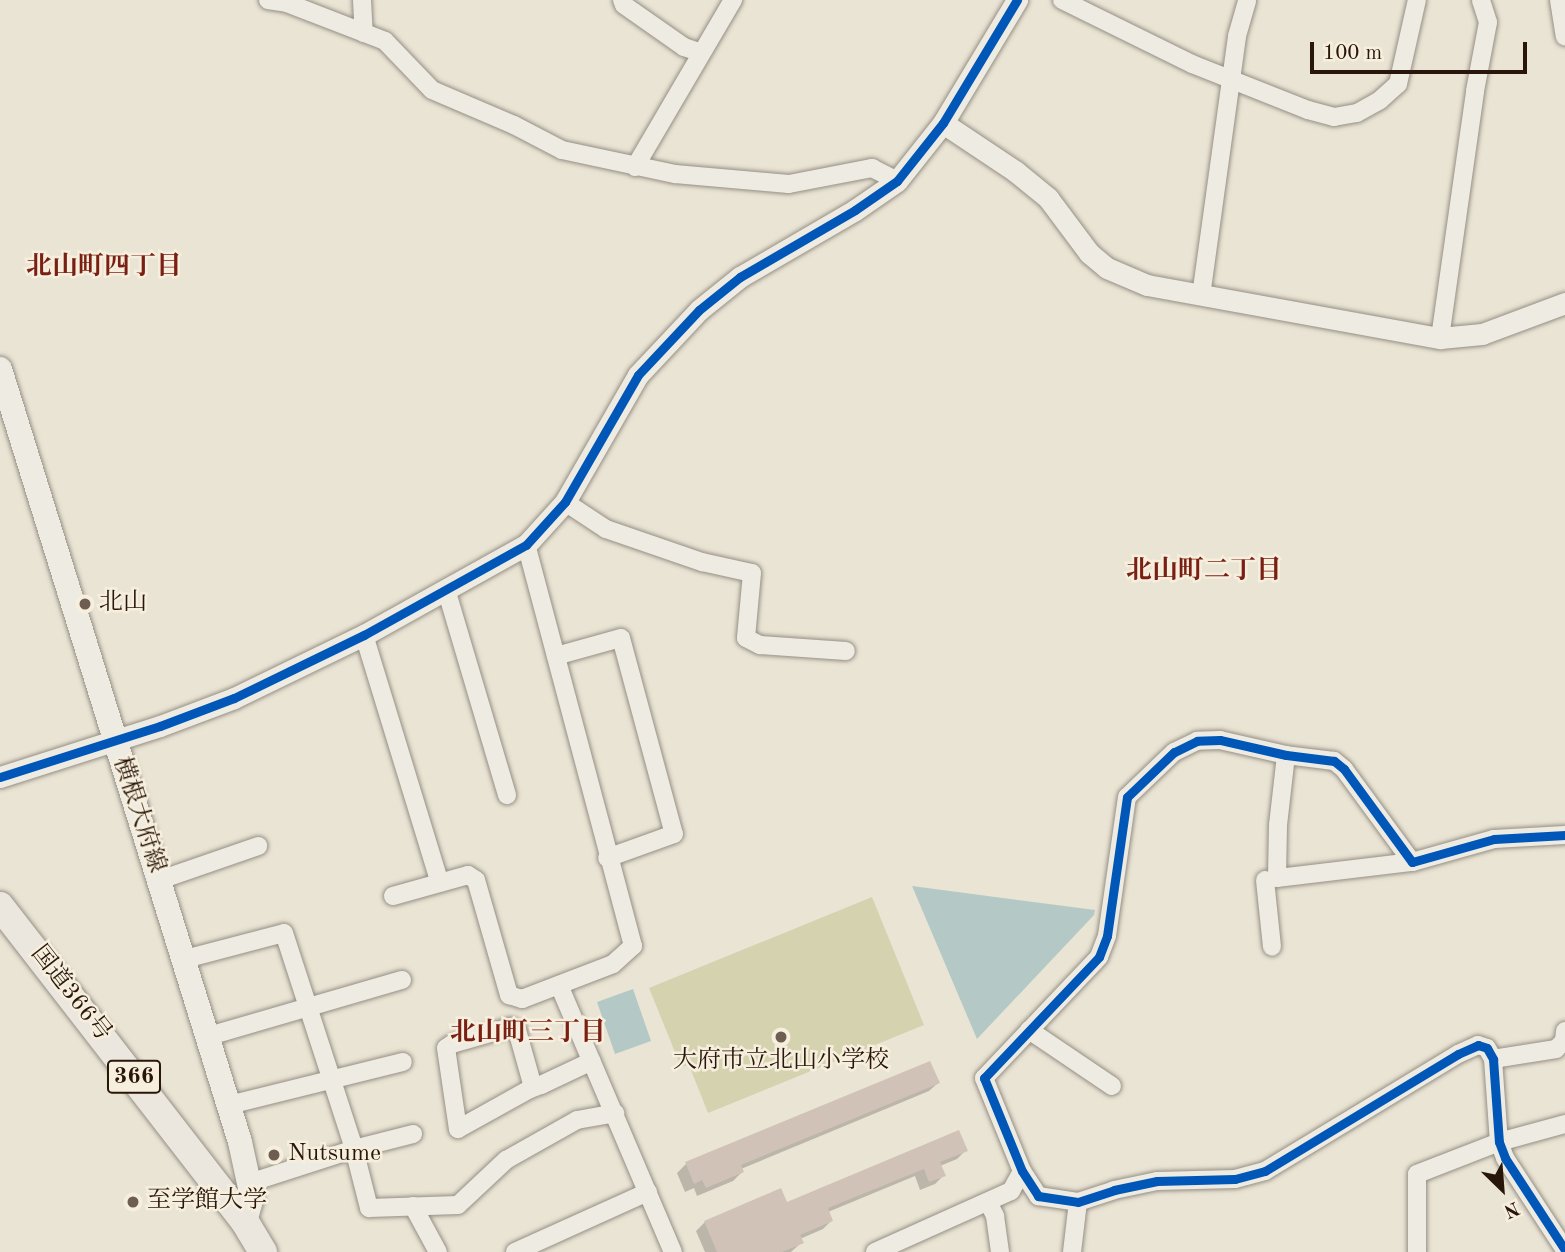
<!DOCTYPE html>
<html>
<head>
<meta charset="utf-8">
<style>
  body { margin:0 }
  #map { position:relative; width:1565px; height:1252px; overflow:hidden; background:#eae4d4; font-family:"Old Standard TT","Noto Serif JP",serif }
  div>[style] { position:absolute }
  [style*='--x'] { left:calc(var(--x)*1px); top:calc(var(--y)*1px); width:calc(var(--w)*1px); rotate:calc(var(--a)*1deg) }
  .green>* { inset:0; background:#d5d2b0 }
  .water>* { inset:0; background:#b4c9c5 }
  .shadow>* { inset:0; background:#0003 }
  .building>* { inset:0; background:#d1c2b7 }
  .roads { filter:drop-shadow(0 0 2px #958f85) drop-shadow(0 0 2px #958f85) }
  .minor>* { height:18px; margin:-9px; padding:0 9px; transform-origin:9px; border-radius:9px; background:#eeebe3 }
  .tertiary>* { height:21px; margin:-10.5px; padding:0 10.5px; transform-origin:10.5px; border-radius:10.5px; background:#eeebe3 }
  .secondary>* { height:24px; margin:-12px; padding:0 12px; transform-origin:12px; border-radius:12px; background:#eeebe3 }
  .trunk>* { height:28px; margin:-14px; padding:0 14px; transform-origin:14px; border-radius:14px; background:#ebe7df }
  .cycleway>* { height:9px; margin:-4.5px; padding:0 4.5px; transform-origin:4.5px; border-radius:4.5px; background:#0057b8 }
  .dots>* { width:19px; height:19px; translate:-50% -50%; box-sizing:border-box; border:4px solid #f7efde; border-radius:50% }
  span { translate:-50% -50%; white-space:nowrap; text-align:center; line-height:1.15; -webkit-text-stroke:5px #f7efde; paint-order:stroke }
  .shield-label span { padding:2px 5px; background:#f7efde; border:2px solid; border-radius:5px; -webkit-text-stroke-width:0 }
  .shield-label { font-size:23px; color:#29160a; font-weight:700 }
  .poi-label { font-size:24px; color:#29160a }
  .left { translate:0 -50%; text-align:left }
  .street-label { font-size:24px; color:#29160a }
  .neighbourhood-label { font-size:26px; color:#7a1f14; font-weight:700 }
  .north { position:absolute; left:1467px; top:1154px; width:70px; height:70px; -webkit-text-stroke:5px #f7efde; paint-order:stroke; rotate:155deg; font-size:19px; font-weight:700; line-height:28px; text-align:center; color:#29160a }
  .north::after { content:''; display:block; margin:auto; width:24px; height:32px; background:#29160a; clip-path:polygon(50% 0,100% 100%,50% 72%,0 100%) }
  .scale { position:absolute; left:1310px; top:42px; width:217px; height:32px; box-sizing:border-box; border:4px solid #29160a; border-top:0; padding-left:9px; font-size:21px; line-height:24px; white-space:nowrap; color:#29160a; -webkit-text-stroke:5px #f7efde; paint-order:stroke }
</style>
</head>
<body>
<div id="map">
  <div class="green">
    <div style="clip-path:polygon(872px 897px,924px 1025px,708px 1113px,689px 1065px,681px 1067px,649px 988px)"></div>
  </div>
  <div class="water">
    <div style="clip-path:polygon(912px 886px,1095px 910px,1094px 915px,977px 1039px)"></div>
    <div style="clip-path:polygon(633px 989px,651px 1041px,615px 1054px,597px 1002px)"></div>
  </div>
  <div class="shadow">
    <div style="clip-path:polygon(929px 1063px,938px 1083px,929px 1091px,741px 1169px,742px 1172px,733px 1181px,697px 1196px,694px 1188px,685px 1192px,677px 1173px,686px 1164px)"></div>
    <div style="clip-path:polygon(966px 1150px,957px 1159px,940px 1166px,944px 1175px,935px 1184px,920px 1190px,915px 1176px,828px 1212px,831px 1221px,823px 1229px,800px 1239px,802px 1242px,791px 1252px,705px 1252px,696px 1231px,705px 1222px,786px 1204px)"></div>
  </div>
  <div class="building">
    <div style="clip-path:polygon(930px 1061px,940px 1083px,741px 1165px,744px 1172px,706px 1188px,702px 1180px,694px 1184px,685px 1162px)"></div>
    <div style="clip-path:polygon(959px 1130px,968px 1151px,940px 1162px,946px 1176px,929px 1182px,924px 1169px,828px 1208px,833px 1221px,800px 1235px,804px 1243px,782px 1252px,717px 1252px,704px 1221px,781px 1188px,787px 1202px)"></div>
  </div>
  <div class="roads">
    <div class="minor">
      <div style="--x:268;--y:0;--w:19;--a:9"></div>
      <div style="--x:287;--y:3;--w:105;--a:21.2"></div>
      <div style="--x:385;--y:41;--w:68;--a:46.2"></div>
      <div style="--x:432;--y:90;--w:89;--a:23.1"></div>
      <div style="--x:514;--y:125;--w:54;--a:27.5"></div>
      <div style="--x:562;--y:150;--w:116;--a:12"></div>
      <div style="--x:675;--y:174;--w:114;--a:5"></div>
      <div style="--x:789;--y:184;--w:85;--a:-10.9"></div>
      <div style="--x:872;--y:168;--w:28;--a:27"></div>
      <div style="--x:362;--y:0;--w:33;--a:87"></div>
      <div style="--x:622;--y:0;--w:5;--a:68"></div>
      <div style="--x:624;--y:5;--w:73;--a:35"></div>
      <div style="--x:684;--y:47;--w:18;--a:19"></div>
      <div style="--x:1062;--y:0;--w:145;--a:26.2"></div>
      <div style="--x:1192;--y:64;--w:125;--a:21.6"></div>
      <div style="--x:1308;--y:110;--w:27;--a:15"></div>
      <div style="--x:1334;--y:117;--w:23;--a:-10"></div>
      <div style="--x:1357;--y:113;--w:26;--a:-29"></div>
      <div style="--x:1380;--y:100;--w:24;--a:-42"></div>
      <div style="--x:1398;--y:84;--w:86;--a:-77.3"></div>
      <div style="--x:1559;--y:0;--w:37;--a:81"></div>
      <div style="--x:635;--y:167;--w:194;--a:-59.6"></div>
      <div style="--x:1201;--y:296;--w:262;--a:-82.1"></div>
      <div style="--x:1237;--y:36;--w:37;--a:-74"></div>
      <div style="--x:1440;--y:338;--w:249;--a:-81.9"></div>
      <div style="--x:1475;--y:91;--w:70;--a:-79.3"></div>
      <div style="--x:1488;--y:22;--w:23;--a:-108"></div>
      <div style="--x:565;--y:502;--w:49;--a:33.4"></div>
      <div style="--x:606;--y:529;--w:102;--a:19"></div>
      <div style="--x:702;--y:562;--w:51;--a:12.4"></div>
      <div style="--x:752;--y:573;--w:65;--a:95.3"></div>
      <div style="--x:746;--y:638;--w:16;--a:27"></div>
      <div style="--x:760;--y:645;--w:86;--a:4"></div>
      <div style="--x:446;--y:589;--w:215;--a:73.5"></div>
      <div style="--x:364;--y:635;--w:259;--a:73"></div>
      <div style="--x:556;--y:656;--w:67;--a:-15.5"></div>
      <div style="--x:621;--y:638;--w:203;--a:74.9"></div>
      <div style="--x:674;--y:834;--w:71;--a:160.3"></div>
      <div style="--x:1286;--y:755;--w:70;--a:96.5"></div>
      <div style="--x:1278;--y:825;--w:53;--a:91.1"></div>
      <div style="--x:1277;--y:878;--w:136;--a:-6.8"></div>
      <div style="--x:1565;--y:835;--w:71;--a:176.8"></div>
      <div style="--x:1494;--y:839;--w:85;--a:164.3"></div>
      <div style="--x:1412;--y:862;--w:115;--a:-126.2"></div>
      <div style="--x:1344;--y:769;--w:13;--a:-141"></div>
      <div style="--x:1334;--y:761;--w:48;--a:-172.9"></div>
      <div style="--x:1286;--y:755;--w:68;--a:-167.2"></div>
      <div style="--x:1220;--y:740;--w:23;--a:178"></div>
      <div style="--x:1197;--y:741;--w:25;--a:154"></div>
      <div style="--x:1174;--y:752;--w:65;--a:136.2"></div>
      <div style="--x:1127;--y:797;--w:140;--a:98.2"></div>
      <div style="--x:1107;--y:936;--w:22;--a:111"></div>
      <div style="--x:1099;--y:957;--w:167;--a:133.5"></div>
      <div style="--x:984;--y:1078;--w:100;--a:67.8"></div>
      <div style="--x:1022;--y:1171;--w:30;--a:57"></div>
      <div style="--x:1038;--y:1196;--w:40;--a:8.5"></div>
      <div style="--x:1078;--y:1202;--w:38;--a:-18"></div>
      <div style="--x:1114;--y:1190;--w:44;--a:-11.8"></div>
      <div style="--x:1157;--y:1181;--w:78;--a:-1.5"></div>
      <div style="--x:1235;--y:1179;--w:31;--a:-15"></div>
      <div style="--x:1265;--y:1171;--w:226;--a:-31.2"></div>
      <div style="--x:1458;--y:1054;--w:22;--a:-24"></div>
      <div style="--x:1478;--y:1045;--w:9;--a:18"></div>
      <div style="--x:1487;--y:1048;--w:13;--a:61"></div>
      <div style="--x:1493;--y:1059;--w:83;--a:85.9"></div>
      <div style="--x:1499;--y:1142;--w:17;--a:69"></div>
      <div style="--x:1505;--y:1158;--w:110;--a:56.9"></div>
      <div style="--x:160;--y:880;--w:104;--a:-19.1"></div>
      <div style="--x:1265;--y:880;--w:67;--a:84"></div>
      <div style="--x:393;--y:896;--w:78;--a:-15.6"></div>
      <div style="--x:468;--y:875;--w:9;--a:32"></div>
      <div style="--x:476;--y:880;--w:120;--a:74"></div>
      <div style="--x:509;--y:995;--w:14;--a:17"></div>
      <div style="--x:522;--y:999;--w:97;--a:-21"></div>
      <div style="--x:613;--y:964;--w:27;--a:-42"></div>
      <div style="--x:633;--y:946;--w:415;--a:-104.9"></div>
      <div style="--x:185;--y:959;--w:102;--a:-14.7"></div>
      <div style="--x:284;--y:933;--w:227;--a:72"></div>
      <div style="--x:354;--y:1149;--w:61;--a:75.7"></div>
      <div style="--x:369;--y:1208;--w:89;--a:-1.9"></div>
      <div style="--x:458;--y:1205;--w:66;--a:-43.2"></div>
      <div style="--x:506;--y:1160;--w:81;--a:-29.4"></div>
      <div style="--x:577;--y:1120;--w:39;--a:-10"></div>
      <div style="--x:559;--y:985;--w:290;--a:66.9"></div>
      <div style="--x:1029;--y:1030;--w:100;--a:34"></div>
      <div style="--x:209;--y:1036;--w:201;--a:-16.2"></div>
      <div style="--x:1493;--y:1059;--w:64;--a:-9"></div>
      <div style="--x:1556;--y:1049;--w:11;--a:-45"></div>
      <div style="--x:1564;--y:1041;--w:10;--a:-84"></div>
      <div style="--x:533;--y:1087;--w:59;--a:-105.7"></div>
      <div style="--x:517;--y:1030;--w:7;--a:-153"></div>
      <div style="--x:511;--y:1027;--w:61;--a:163.9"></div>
      <div style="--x:452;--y:1044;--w:7;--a:146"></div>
      <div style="--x:446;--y:1048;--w:82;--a:81.6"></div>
      <div style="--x:458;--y:1129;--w:82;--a:-29.1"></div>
      <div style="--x:530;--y:1089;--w:12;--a:-20"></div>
      <div style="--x:541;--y:1085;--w:56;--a:-25.2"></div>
      <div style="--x:229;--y:1105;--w:179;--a:-13.9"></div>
      <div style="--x:249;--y:1183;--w:110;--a:-17.9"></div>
      <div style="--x:354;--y:1149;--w:61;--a:-14.3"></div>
      <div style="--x:988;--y:1202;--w:16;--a:63"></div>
      <div style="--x:995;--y:1216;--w:36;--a:82"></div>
      <div style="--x:413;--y:1206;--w:52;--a:61.5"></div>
      <div style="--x:515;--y:1252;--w:146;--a:-24.3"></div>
      <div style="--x:875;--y:1252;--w:149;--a:-24.2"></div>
      <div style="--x:1011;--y:1191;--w:23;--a:-61"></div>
      <div style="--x:1072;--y:1252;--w:50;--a:-83.2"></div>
      <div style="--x:1417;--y:1252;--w:78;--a:-90"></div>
      <div style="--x:1417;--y:1174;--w:88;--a:-21.3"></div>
      <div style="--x:1499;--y:1142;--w:68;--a:-15.3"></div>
    </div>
    <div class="tertiary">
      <div style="--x:943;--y:123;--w:87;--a:33.7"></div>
      <div style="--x:1015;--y:171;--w:43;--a:39.3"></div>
      <div style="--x:1048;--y:198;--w:69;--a:53.3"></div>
      <div style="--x:1089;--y:253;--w:23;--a:40"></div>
      <div style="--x:1107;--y:268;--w:43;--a:23"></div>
      <div style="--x:1147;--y:285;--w:298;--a:10.3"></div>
      <div style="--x:1440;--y:338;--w:42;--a:-5.4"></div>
      <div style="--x:1482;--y:334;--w:89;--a:-20.5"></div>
      <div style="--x:0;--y:777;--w:168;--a:-17.7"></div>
      <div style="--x:160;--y:726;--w:79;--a:-20.7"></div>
      <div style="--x:234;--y:698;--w:144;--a:-25.9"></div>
      <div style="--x:364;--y:635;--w:185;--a:-29.1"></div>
      <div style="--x:526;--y:545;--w:58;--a:-47.8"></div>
      <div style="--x:565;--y:502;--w:146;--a:-60.1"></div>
      <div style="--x:638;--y:375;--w:89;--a:-46.8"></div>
      <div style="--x:699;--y:310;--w:53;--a:-38.8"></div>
      <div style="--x:740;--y:277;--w:133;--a:-30.2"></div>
      <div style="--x:855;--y:210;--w:51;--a:-34.6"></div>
      <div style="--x:897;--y:181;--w:74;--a:-51.6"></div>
      <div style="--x:943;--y:123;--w:144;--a:-59"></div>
    </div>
    <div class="secondary">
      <div style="--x:0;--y:369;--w:809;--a:72.75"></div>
      <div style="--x:240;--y:1142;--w:56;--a:77.7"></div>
      <div style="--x:252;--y:1197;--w:26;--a:106"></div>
    </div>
    <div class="trunk">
      <div style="--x:0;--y:906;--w:400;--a:52.2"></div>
      <div style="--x:245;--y:1222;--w:35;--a:59"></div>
    </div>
  </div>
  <div class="cycleway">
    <div style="--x:0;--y:777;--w:168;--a:-17.7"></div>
    <div style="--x:160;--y:726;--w:79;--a:-20.7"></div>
    <div style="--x:234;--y:698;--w:144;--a:-25.9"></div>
    <div style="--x:364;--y:635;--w:185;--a:-29.1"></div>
    <div style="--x:526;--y:545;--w:58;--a:-47.8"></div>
    <div style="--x:565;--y:502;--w:146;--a:-60.1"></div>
    <div style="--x:638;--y:375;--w:89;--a:-46.8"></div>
    <div style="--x:699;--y:310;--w:53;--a:-38.8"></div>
    <div style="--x:740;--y:277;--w:133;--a:-30.2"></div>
    <div style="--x:855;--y:210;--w:51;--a:-34.6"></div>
    <div style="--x:897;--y:181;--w:74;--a:-51.6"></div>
    <div style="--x:943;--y:123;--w:144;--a:-59"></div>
    <div style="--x:1565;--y:835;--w:71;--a:176.8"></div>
    <div style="--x:1494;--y:839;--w:85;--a:164.3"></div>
    <div style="--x:1412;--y:862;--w:115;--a:-126.2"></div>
    <div style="--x:1344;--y:769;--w:13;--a:-141"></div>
    <div style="--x:1334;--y:761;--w:48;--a:-172.9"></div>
    <div style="--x:1286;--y:755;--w:68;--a:-167.2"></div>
    <div style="--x:1220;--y:740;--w:23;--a:178"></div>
    <div style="--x:1197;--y:741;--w:25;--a:154"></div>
    <div style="--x:1174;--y:752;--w:65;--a:136.2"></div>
    <div style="--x:1127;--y:797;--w:140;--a:98.2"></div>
    <div style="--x:1107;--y:936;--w:22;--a:111"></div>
    <div style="--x:1099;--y:957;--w:167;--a:133.5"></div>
    <div style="--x:984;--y:1078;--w:100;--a:67.8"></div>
    <div style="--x:1022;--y:1171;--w:30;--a:57"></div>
    <div style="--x:1038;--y:1196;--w:40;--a:8.5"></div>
    <div style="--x:1078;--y:1202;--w:38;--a:-18"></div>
    <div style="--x:1114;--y:1190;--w:44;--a:-11.8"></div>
    <div style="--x:1157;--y:1181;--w:78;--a:-1.5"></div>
    <div style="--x:1235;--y:1179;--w:31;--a:-15"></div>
    <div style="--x:1265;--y:1171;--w:226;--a:-31.2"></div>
    <div style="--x:1458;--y:1054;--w:22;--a:-24"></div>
    <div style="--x:1478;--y:1045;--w:9;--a:18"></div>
    <div style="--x:1487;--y:1048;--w:13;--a:61"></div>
    <div style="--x:1493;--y:1059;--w:83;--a:85.9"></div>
    <div style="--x:1499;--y:1142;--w:17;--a:69"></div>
    <div style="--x:1505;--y:1158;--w:110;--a:56.9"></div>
  </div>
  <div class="dots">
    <div style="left:85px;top:604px;background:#6d5e51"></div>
    <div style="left:781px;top:1037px;background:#6d5e51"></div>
    <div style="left:274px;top:1155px;background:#6d5e51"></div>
    <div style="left:133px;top:1202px;background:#6d5e51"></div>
  </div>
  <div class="shield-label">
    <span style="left:134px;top:1077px">366</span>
  </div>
  <div class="poi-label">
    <span class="left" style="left:99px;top:604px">北山</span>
    <span style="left:781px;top:1062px">大府市立北山小学校</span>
    <span class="left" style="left:288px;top:1155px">Nutsume</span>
    <span class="left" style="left:147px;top:1202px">至学館大学</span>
  </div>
  <div class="street-label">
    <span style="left:138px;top:815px;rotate:72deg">横根大府線</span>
    <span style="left:70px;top:994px;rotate:52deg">国道366号</span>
  </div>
  <div class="neighbourhood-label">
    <span style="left:104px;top:268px">北山町四丁目</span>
    <span style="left:1204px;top:572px">北山町二丁目</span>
    <span style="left:528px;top:1034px">北山町三丁目</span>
  </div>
  <div class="north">N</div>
  <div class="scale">100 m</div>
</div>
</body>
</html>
